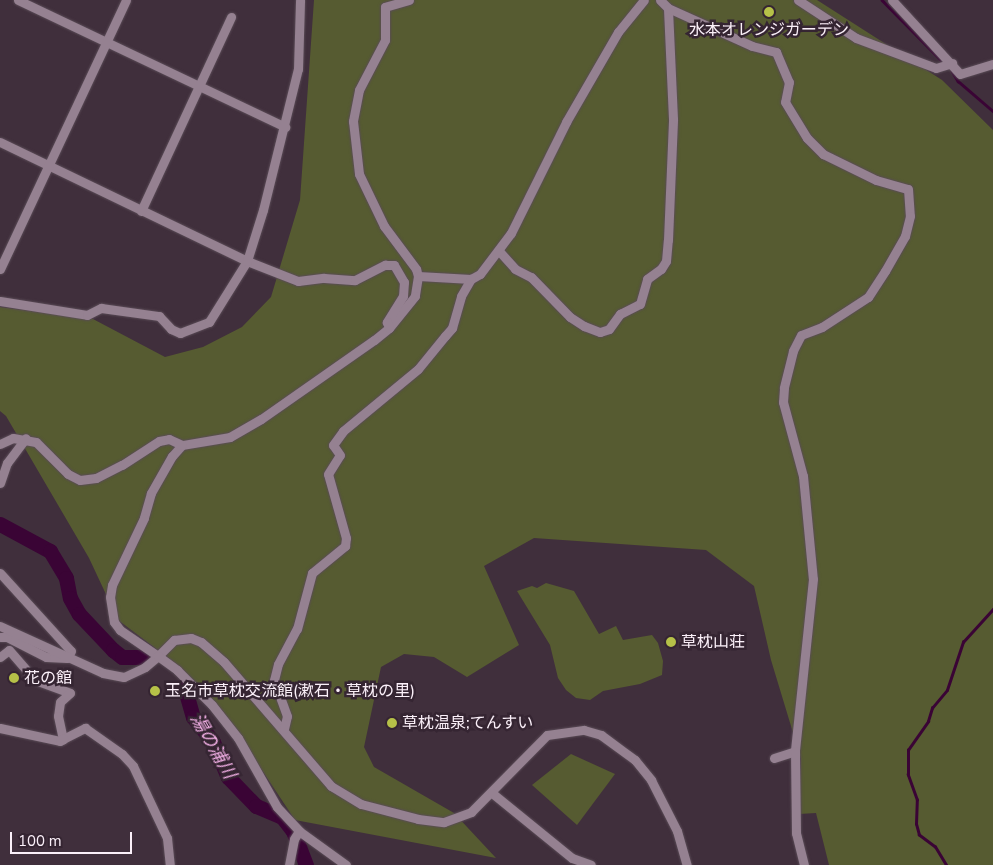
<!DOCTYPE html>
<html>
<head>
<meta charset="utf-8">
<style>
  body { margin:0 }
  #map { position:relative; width:993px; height:865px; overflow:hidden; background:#402f3c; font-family:"Nunito Sans","Noto Sans JP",sans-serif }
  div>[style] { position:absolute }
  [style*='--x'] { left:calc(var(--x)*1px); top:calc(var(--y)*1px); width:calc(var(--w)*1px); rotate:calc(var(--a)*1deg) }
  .green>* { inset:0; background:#565b31 }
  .stream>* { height:2.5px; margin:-1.25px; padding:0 1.25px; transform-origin:1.25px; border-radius:1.25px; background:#3a0435 }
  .river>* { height:15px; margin:-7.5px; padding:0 7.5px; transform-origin:7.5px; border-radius:7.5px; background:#3a0435 }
  .roads { filter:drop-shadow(0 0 1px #594b56) drop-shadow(0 0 1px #594b56) }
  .minor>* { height:9px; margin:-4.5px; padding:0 4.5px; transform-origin:4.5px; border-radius:4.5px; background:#958191 }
  .dots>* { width:14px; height:14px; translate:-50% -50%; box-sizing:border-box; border:2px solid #352532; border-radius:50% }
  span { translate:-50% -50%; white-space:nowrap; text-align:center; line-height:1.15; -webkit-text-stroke:5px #352532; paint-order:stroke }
  .poi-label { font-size:16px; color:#fbf0f9 }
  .left { translate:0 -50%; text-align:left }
  .water-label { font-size:18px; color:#f6b2e9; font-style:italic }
  .scale { position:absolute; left:10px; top:832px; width:122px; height:22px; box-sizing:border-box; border:2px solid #fbf0f9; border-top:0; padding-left:6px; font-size:15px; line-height:18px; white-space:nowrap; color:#fbf0f9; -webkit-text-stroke:4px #352532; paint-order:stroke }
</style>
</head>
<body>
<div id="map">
  <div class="green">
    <div style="clip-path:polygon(314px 0,817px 0,942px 80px,993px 130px,993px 865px,829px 865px,816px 813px,799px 814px,801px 759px,771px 660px,754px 586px,706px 550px,534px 538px,484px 566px,519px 645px,467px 677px,434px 657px,404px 654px,381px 667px,364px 747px,374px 767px,454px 813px,496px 858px,295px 820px,222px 710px,179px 666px,118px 620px,89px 558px,6px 416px,0 411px,0 307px,93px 319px,165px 357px,203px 347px,242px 327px,271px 297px,300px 200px)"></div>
    <div style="clip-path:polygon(546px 583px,574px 591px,599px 634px,616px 626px,623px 640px,652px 635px,658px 643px,663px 661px,662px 675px,640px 684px,603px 691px,590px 700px,576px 698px,566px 690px,558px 678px,550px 645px,517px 591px,532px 586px,537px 588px)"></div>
    <div style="clip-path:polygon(571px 754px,615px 774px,577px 825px,532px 785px)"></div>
  </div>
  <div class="stream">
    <div style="--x:882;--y:0;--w:88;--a:45.5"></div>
    <div style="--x:952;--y:71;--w:12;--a:59"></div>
    <div style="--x:958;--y:81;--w:46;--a:40.6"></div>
    <div style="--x:946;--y:865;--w:21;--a:-121"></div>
    <div style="--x:935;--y:847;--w:20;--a:-143"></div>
    <div style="--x:919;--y:835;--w:11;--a:-105"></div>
    <div style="--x:916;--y:824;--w:24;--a:-88"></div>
    <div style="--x:917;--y:800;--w:27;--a:-110"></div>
    <div style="--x:908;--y:775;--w:25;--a:-90"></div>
    <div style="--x:908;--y:750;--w:35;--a:-55"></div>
    <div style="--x:928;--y:721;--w:14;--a:-73"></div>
    <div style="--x:932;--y:708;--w:23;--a:-50"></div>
    <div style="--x:947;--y:690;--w:51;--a:-71.6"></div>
    <div style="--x:963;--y:642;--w:45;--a:-47.7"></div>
  </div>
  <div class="river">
    <div style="--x:0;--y:524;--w:57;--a:28.4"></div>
    <div style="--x:50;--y:551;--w:31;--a:59"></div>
    <div style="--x:66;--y:578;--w:20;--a:79"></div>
    <div style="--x:70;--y:598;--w:18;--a:61"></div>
    <div style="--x:79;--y:614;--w:50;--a:46.6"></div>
    <div style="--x:113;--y:650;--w:11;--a:38"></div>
    <div style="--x:122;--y:657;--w:23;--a:0"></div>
    <div style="--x:184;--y:686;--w:32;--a:74"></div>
    <div style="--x:193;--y:717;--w:32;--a:51"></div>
    <div style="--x:213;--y:742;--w:38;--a:67"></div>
    <div style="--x:228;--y:777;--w:40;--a:46"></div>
    <div style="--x:256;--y:806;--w:28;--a:23"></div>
    <div style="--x:282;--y:817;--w:18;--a:52"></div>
    <div style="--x:293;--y:831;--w:36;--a:69"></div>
  </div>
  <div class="roads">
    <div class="minor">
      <div style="--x:18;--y:0;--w:296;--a:25.4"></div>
      <div style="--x:409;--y:0;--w:25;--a:164"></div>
      <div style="--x:385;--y:7;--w:33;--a:90"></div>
      <div style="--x:385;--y:40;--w:56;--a:117.5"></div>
      <div style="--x:359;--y:90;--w:32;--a:101"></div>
      <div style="--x:353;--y:121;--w:53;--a:83.5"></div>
      <div style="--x:359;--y:174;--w:58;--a:64.3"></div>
      <div style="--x:384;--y:226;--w:54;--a:53.3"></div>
      <div style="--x:416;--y:269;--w:7;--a:74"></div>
      <div style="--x:418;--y:276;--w:20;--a:99"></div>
      <div style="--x:415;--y:296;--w:41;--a:129.1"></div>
      <div style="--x:389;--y:328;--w:19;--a:141"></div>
      <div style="--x:374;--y:340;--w:138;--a:145"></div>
      <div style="--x:261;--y:419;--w:36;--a:150"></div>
      <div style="--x:230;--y:437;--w:49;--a:170.5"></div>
      <div style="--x:182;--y:445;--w:15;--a:132"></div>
      <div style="--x:172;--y:456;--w:43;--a:119.6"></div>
      <div style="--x:151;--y:493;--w:26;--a:106"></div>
      <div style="--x:144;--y:518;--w:74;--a:115.5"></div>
      <div style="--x:112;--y:585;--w:12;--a:99"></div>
      <div style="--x:110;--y:597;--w:25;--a:81"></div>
      <div style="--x:114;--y:622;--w:10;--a:53"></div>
      <div style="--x:120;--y:630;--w:46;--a:34.4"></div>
      <div style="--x:158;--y:656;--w:23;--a:-45"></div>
      <div style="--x:174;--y:640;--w:17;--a:-7"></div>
      <div style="--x:191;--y:638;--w:11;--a:22"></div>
      <div style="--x:201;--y:642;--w:30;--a:41"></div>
      <div style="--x:224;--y:662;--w:164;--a:49.2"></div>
      <div style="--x:331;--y:786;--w:35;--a:31"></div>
      <div style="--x:361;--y:804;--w:59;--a:14.7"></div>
      <div style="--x:418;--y:819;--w:26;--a:7"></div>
      <div style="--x:444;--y:822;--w:29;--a:-20"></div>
      <div style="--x:471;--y:812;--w:108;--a:-45.4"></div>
      <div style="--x:547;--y:735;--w:37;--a:-8"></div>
      <div style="--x:584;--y:730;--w:18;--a:16"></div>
      <div style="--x:601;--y:735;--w:42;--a:36.3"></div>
      <div style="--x:635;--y:760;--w:26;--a:51"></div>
      <div style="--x:651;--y:780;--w:57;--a:63"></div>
      <div style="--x:677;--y:831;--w:35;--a:74"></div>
      <div style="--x:660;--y:0;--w:11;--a:45"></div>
      <div style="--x:798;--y:0;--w:69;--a:33.2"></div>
      <div style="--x:856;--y:38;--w:85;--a:20.6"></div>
      <div style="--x:936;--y:68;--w:17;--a:-17"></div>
      <div style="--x:892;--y:0;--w:100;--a:47.4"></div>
      <div style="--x:960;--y:74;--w:34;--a:-17"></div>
      <div style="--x:0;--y:142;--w:274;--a:25.7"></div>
      <div style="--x:247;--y:261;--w:55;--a:21.4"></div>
      <div style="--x:298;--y:281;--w:26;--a:-7"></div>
      <div style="--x:324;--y:278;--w:31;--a:4"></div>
      <div style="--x:355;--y:280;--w:34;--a:-27"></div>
      <div style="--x:385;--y:265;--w:9;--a:0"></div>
      <div style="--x:394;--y:265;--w:20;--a:60"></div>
      <div style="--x:404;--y:282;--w:14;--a:94"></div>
      <div style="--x:403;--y:296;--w:31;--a:122"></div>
      <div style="--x:387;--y:322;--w:6;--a:72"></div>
      <div style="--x:141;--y:211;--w:214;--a:-65.1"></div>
      <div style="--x:499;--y:251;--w:24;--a:48"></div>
      <div style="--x:515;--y:269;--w:18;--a:27"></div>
      <div style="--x:531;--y:277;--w:56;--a:45.7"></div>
      <div style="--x:570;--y:317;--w:17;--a:33"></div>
      <div style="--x:584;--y:326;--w:17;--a:21"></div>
      <div style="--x:600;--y:332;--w:9;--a:-18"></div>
      <div style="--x:609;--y:329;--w:19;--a:-54"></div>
      <div style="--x:620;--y:314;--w:22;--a:-27"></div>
      <div style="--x:640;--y:304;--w:26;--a:-74"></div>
      <div style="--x:647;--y:279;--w:17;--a:-36"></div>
      <div style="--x:661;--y:269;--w:9;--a:-58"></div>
      <div style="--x:666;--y:261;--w:21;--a:-85"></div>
      <div style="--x:668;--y:240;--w:121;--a:-87.6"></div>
      <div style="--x:673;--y:119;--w:111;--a:-92.6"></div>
      <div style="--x:668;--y:8;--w:92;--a:24.3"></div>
      <div style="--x:752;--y:46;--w:25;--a:14"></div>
      <div style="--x:776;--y:52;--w:33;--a:67"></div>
      <div style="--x:789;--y:82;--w:20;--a:101"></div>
      <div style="--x:785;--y:102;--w:42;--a:58.6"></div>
      <div style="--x:807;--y:138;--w:23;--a:45"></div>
      <div style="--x:823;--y:154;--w:59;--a:26.1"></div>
      <div style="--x:876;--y:180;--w:33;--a:16"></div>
      <div style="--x:908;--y:189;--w:27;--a:86"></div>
      <div style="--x:910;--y:216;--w:21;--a:104"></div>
      <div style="--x:905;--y:236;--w:40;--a:119.7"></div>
      <div style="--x:885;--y:271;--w:31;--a:123"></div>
      <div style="--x:868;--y:297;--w:55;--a:146.9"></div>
      <div style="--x:822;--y:327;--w:22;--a:159"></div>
      <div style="--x:801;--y:335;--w:18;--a:117"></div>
      <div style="--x:793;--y:351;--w:38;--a:104"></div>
      <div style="--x:784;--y:388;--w:14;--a:94"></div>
      <div style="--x:783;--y:402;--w:77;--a:74.9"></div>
      <div style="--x:803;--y:476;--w:103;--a:84.5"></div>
      <div style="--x:813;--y:579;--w:173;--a:96"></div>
      <div style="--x:0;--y:269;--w:297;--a:-64.9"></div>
      <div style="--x:418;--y:276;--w:53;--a:3.2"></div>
      <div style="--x:471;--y:279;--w:10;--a:-29"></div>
      <div style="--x:480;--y:274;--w:51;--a:-52.9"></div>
      <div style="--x:511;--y:233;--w:124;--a:-63.6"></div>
      <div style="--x:566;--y:122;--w:104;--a:-60"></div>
      <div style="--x:618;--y:32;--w:41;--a:-50.9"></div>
      <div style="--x:0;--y:301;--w:88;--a:9.1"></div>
      <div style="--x:87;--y:315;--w:16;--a:-27"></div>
      <div style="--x:101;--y:308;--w:59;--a:7.9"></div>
      <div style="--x:159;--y:316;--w:18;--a:47"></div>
      <div style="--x:171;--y:329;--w:10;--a:24"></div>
      <div style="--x:180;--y:333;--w:31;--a:-21"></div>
      <div style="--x:209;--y:322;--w:72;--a:-58.1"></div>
      <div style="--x:247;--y:261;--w:53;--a:-72.6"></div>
      <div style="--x:263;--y:210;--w:145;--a:-76.1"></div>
      <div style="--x:298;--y:69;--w:69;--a:-88.3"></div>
      <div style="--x:0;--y:444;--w:14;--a:-25"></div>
      <div style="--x:13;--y:438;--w:23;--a:10"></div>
      <div style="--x:36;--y:442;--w:45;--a:45"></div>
      <div style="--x:68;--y:474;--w:13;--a:27"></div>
      <div style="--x:80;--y:480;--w:16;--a:-7"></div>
      <div style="--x:96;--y:478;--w:29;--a:-27"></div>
      <div style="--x:122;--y:465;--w:44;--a:-33"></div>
      <div style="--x:159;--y:441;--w:10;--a:-11"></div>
      <div style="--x:169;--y:439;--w:14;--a:25"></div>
      <div style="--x:0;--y:483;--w:21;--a:-71"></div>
      <div style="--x:7;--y:463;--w:31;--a:-53"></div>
      <div style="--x:0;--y:573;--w:105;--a:47.7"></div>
      <div style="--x:71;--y:651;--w:8;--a:120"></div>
      <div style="--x:67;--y:658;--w:21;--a:-177"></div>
      <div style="--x:46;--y:657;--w:44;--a:-152.9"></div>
      <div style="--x:7;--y:637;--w:7;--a:180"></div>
      <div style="--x:0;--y:626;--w:113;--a:24.5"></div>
      <div style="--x:103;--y:673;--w:21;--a:11"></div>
      <div style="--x:124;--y:677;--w:23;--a:-25"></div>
      <div style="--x:145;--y:667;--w:17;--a:-40"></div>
      <div style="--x:158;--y:656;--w:24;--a:36"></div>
      <div style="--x:177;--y:670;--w:49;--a:45"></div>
      <div style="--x:212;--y:705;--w:42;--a:51.8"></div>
      <div style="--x:238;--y:738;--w:79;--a:60.5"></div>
      <div style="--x:277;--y:807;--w:33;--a:47"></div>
      <div style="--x:299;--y:831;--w:58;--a:35.9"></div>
      <div style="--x:0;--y:657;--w:11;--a:-38"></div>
      <div style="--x:9;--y:650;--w:40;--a:49"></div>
      <div style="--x:35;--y:680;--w:37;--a:20"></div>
      <div style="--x:70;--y:693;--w:13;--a:138"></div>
      <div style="--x:60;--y:702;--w:14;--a:98"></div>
      <div style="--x:58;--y:716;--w:24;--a:78"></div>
      <div style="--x:63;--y:739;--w:25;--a:-27"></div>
      <div style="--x:85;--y:728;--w:45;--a:35.1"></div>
      <div style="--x:122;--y:754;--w:16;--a:47"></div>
      <div style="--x:133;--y:766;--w:80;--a:64.7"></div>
      <div style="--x:167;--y:838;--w:27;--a:84"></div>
      <div style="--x:0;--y:728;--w:61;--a:12.2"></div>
      <div style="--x:60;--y:741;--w:4;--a:-34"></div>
      <div style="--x:284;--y:729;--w:13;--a:-77"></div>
      <div style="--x:287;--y:716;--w:38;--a:-110"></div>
      <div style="--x:274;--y:680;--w:16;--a:-76"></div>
      <div style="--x:278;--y:664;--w:40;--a:-62"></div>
      <div style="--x:297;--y:629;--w:58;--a:-75"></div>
      <div style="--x:312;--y:573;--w:43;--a:-39.3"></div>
      <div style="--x:345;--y:546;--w:8;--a:-83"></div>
      <div style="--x:346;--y:538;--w:66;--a:-105.7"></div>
      <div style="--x:328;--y:474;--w:22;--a:-58"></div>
      <div style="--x:340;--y:455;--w:12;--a:-125"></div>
      <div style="--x:333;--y:445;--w:17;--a:-54"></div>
      <div style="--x:343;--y:431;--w:97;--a:-39.6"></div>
      <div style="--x:418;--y:369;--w:43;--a:-50.7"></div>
      <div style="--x:445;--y:336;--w:11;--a:-49"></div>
      <div style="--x:452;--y:328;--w:33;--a:-74"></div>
      <div style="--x:461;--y:296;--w:20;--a:-60"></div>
      <div style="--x:774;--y:758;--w:22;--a:-18"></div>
      <div style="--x:795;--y:751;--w:82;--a:89.3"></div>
      <div style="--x:796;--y:833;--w:33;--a:76"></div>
      <div style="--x:492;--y:793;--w:103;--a:39.1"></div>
      <div style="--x:572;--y:858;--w:20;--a:20"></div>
      <div style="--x:289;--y:865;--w:26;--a:-79"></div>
      <div style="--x:294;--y:839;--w:9;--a:-58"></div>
    </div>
  </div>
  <div class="dots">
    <div style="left:769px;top:12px;background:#b6c148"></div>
    <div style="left:671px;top:642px;background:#b6c148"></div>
    <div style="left:14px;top:678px;background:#b6c148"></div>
    <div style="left:155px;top:691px;background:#b6c148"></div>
    <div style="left:392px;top:723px;background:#b6c148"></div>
  </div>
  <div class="poi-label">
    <span style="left:769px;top:30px">水本オレンジガーデン</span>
    <span class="left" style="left:681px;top:642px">草枕山荘</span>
    <span class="left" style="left:24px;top:678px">花の館</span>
    <span class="left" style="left:165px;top:691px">玉名市草枕交流館(漱石・草枕の里)</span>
    <span class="left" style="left:402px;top:723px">草枕温泉;てんすい</span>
  </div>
  <div class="water-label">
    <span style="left:213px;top:746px;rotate:60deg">湯の浦川</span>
  </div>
  <div class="scale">100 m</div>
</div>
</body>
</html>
